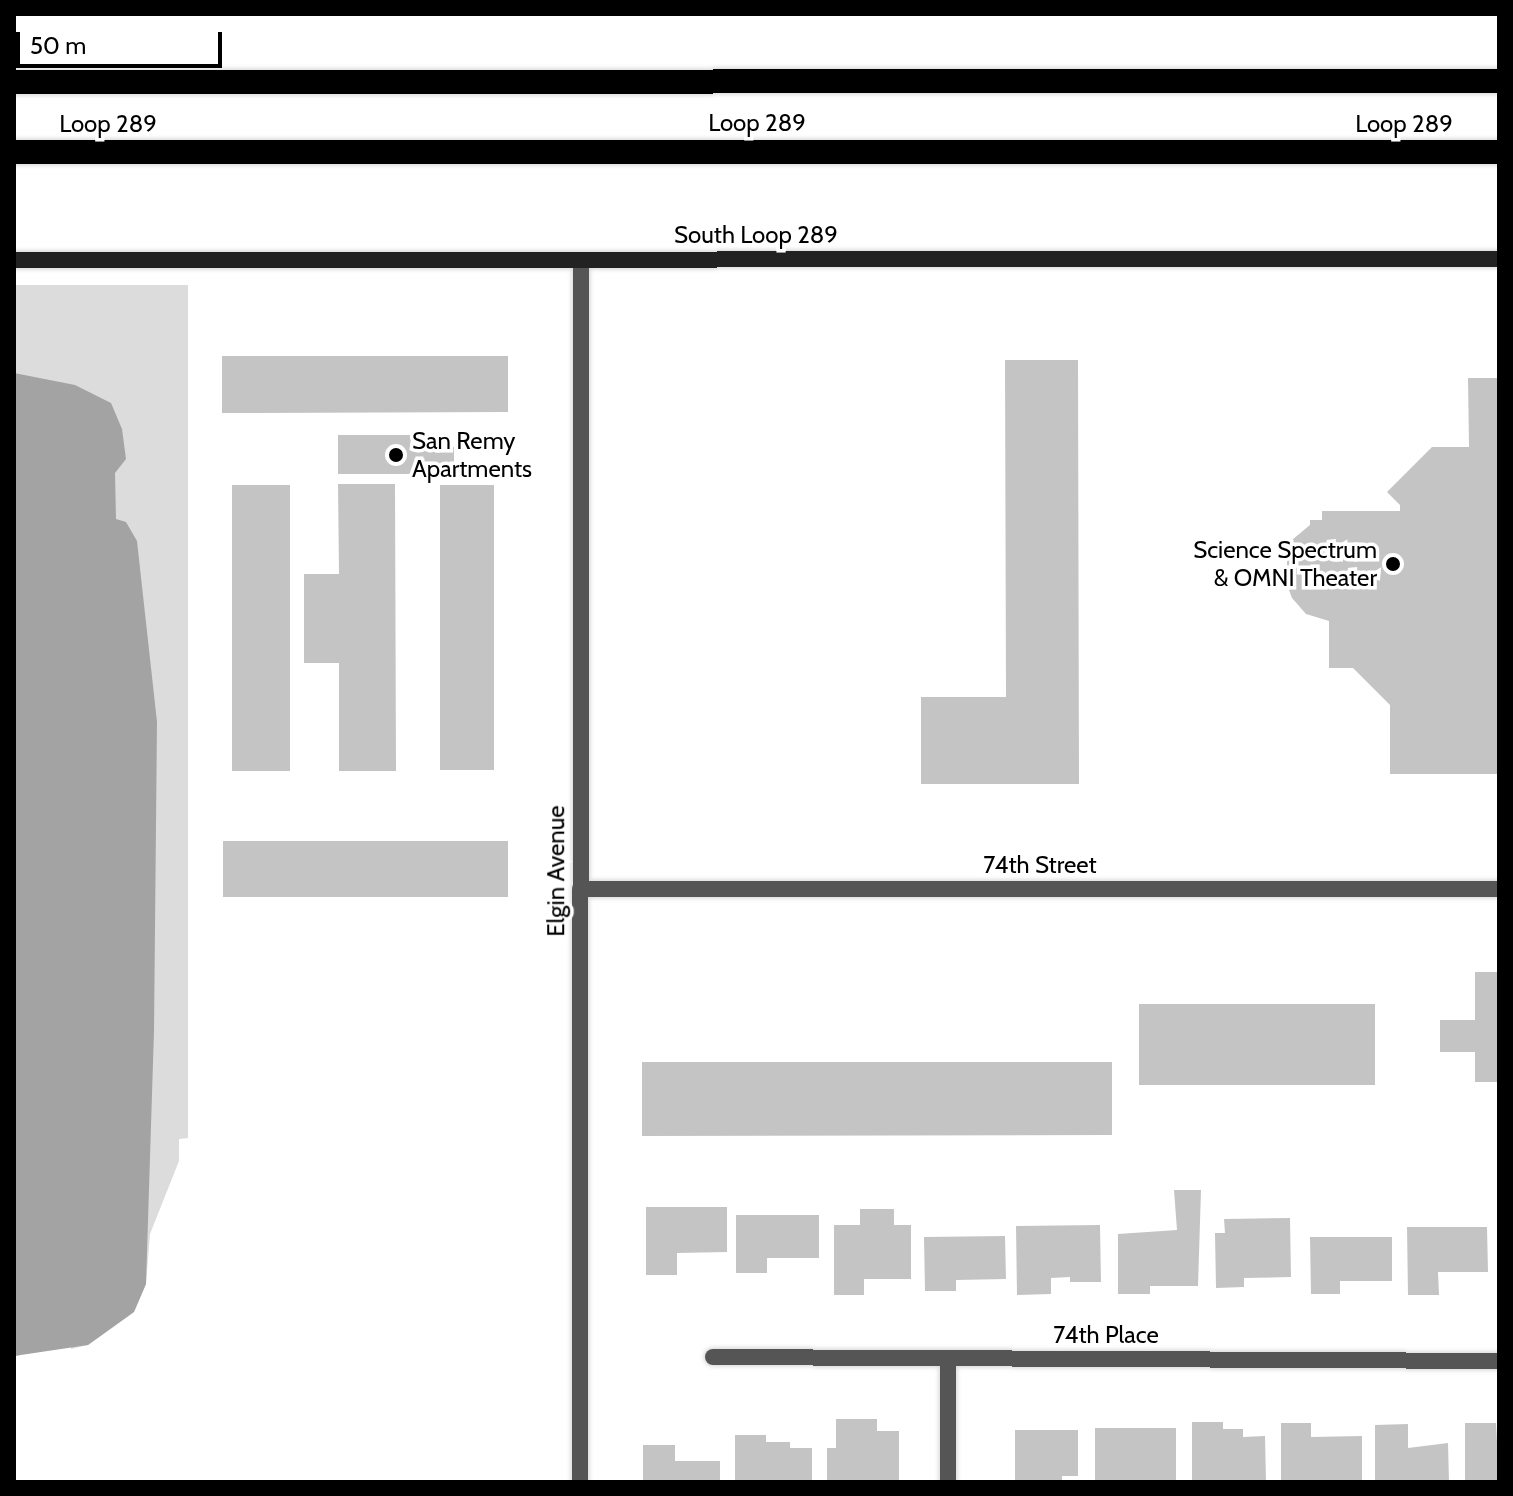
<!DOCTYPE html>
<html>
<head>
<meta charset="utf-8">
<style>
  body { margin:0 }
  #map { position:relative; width:1513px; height:1496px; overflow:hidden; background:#fff; font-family:Cabin,sans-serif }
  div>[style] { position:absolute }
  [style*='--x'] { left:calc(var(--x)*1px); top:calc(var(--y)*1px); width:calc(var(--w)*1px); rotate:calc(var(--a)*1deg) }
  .green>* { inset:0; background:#dcdcdc }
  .water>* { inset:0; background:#a3a3a3 }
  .building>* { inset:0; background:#c4c4c4 }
  .roads { filter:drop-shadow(0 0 2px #dbdbdb) drop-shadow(0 0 2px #dbdbdb) }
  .minor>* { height:16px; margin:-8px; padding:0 8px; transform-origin:8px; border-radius:8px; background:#555 }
  .tertiary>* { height:16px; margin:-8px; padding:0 8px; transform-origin:8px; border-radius:8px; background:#555 }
  .secondary>* { height:16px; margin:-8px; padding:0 8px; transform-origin:8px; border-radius:8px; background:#222 }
  .motorway>* { height:24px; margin:-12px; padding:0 12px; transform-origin:12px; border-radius:12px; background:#000 }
  .dots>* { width:22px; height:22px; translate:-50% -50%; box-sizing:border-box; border:4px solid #fff; border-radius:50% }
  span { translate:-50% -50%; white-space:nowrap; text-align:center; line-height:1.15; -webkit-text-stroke:7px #fff; paint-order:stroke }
  .street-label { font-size:24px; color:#000 }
  .poi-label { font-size:24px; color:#000 }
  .left { translate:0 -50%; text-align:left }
  .right { translate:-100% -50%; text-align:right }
  .frame { position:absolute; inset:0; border:16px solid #000; pointer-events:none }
  .scale { position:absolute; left:16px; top:32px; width:206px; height:36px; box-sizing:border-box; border:4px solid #000; border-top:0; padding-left:10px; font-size:24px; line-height:28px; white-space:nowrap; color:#000; -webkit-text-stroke:6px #fff; paint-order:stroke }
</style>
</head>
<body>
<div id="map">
  <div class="green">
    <div style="clip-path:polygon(14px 285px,188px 285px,188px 1138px,179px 1139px,179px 1161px,150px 1234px,146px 1284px,134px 1312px,88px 1345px,71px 1349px,70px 1322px,19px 1323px,19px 1356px,14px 1356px)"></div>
  </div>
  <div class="water">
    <div style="clip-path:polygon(14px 373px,75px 385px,111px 403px,122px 429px,126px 459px,115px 473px,116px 519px,126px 522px,137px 541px,157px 722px,154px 1031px,146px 1284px,134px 1312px,88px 1345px,14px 1356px)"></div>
  </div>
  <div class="building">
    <div style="clip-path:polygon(222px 356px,508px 356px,508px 412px,222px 413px)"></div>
    <div style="clip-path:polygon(1005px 360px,1078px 360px,1079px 784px,921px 784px,921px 697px,1006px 697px)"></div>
    <div style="clip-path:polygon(1468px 378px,1499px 378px,1499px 774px,1390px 774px,1390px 705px,1353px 668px,1329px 668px,1329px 621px,1306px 614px,1292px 598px,1287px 585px,1287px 544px,1310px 525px,1310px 520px,1322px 520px,1322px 511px,1400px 511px,1400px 505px,1387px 492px,1432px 447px,1469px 447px)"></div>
    <div style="clip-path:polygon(338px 435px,449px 435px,449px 447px,454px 447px,454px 464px,449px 464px,449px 474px,338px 474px)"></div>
    <div style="clip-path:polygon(338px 484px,395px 484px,396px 771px,339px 771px,339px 663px,304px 663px,304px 574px,339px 574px)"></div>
    <div style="clip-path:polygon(232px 485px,290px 485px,290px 771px,232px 771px)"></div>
    <div style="clip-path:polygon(440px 485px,494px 485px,494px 770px,440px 770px)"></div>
    <div style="clip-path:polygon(223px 841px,508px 841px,508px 897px,223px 897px)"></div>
    <div style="clip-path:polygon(1475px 972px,1499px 972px,1499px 1082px,1475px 1082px,1475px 1052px,1440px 1052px,1440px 1020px,1475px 1020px)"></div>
    <div style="clip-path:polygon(1139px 1004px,1375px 1004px,1375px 1085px,1139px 1085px)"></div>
    <div style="clip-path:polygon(642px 1062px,1112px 1062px,1112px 1135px,642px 1136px)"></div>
    <div style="clip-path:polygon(1174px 1190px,1201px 1190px,1198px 1286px,1150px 1286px,1150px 1294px,1118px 1294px,1118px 1234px,1177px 1230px)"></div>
    <div style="clip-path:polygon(646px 1207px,727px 1207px,727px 1252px,677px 1253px,677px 1275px,646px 1275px)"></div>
    <div style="clip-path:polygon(860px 1209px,894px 1209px,894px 1225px,911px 1225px,911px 1279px,864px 1279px,864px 1295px,834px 1295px,834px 1225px,860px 1225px)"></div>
    <div style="clip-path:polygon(736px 1215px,819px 1215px,819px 1258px,767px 1258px,767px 1273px,736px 1273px)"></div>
    <div style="clip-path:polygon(1290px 1218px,1291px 1277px,1244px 1278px,1244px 1287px,1216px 1288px,1215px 1233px,1225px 1233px,1224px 1219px)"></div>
    <div style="clip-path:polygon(1100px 1225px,1101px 1282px,1070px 1282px,1070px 1277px,1051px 1278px,1051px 1294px,1017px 1295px,1016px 1226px)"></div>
    <div style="clip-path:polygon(1407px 1227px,1487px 1227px,1488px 1272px,1438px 1272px,1439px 1295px,1408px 1295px)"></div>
    <div style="clip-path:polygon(1005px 1236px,1006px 1279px,956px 1280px,956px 1291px,925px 1291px,924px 1237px)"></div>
    <div style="clip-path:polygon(1310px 1237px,1392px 1237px,1392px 1281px,1340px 1281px,1340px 1294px,1311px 1294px)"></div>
    <div style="clip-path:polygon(836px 1419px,877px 1419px,877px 1431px,899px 1431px,899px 1482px,827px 1482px,827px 1448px,836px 1448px)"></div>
    <div style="clip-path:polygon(1192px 1422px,1223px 1422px,1223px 1429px,1243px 1429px,1243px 1437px,1265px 1436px,1266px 1482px,1192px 1482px)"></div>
    <div style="clip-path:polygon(1281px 1423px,1311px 1423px,1311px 1437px,1362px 1436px,1362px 1482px,1281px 1481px)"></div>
    <div style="clip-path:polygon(1465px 1423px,1496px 1423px,1499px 1480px,1465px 1480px)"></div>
    <div style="clip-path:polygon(1408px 1424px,1408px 1448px,1448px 1443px,1449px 1482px,1375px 1482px,1375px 1425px)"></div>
    <div style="clip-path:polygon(1095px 1428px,1176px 1428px,1176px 1482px,1095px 1482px)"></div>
    <div style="clip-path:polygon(1015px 1430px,1078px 1430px,1078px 1476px,1062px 1476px,1062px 1482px,1015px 1482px)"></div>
    <div style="clip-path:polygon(735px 1435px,766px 1435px,766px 1442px,790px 1442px,790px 1448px,812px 1448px,812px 1482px,735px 1482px)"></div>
    <div style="clip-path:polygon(643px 1445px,675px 1445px,675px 1461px,720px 1461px,720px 1482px,643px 1482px)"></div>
  </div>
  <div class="roads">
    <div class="minor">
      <div style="--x:580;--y:889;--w:919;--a:0"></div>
      <div style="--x:713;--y:1357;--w:786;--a:0.29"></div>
      <div style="--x:948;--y:1358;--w:124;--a:90"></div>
    </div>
    <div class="tertiary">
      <div style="--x:580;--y:1482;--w:1222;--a:-89.95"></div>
    </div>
    <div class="secondary">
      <div style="--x:14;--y:260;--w:1485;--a:-0.04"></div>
    </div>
    <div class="motorway">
      <div style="--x:14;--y:82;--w:1485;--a:-0.04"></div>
      <div style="--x:14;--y:152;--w:1485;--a:0"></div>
    </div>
  </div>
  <div class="dots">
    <div style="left:396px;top:455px;background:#000"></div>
    <div style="left:1393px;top:564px;background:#000"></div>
  </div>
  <div class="street-label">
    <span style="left:757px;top:123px">Loop 289</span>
    <span style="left:108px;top:124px">Loop 289</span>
    <span style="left:1404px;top:124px">Loop 289</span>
    <span style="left:756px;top:235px">South Loop 289</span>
    <span style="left:1040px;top:865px">74th Street</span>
    <span style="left:556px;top:871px;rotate:-90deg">Elgin Avenue</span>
    <span style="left:1106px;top:1335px">74th Place</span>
  </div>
  <div class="poi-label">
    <span class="left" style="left:412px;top:455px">San Remy<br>Apartments</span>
    <span class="right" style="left:1377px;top:564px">Science Spectrum<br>&amp; OMNI Theater</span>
  </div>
  <div class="frame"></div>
  <div class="scale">50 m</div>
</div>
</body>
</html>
